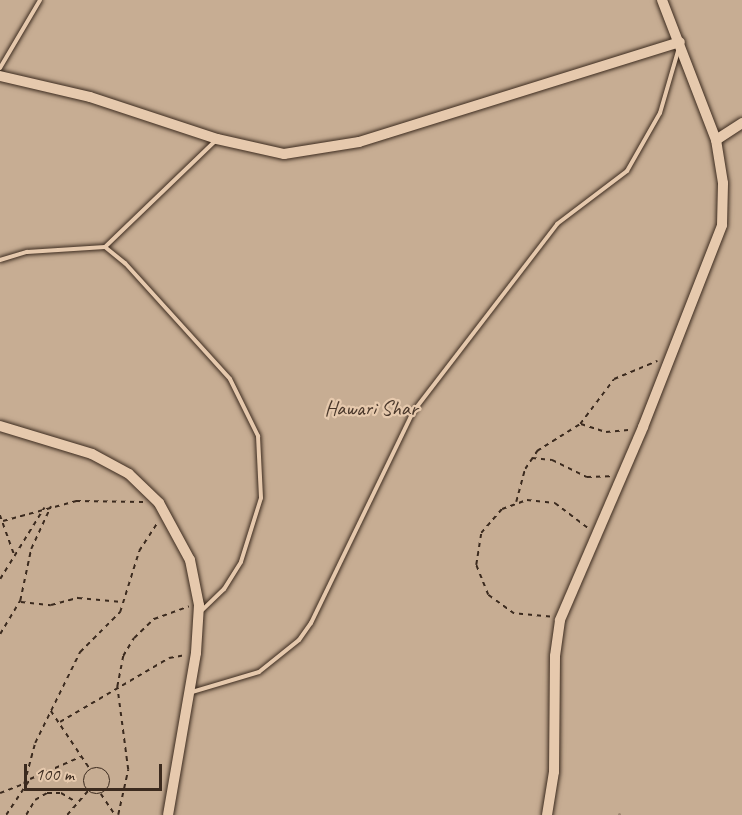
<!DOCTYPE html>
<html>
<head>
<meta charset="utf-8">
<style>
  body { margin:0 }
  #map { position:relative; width:742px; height:815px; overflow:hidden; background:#e6c9ad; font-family:Caveat,sans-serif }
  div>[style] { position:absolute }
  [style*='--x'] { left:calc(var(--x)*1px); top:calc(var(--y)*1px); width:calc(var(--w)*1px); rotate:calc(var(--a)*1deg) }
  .green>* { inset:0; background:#c7ad93 }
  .stream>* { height:3px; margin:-1.5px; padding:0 1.5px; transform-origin:1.5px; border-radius:1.5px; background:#9e8671 }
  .path>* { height:1.5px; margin-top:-0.75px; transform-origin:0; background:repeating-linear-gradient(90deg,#3b2a1e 0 4.5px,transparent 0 9px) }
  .path>.ring { margin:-0.75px; padding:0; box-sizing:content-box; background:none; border:1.5px solid #3b2a1e; border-radius:50% }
  .roads { filter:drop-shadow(0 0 2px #3b2a1e) drop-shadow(0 0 2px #3b2a1e) }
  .lane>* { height:4px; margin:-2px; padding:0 2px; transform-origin:2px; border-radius:2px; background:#e6c9ad }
  .secondary>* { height:10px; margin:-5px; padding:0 5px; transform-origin:5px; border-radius:5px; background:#e6c9ad }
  span { translate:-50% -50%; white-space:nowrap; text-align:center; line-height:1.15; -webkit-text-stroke:4.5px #e6c9ad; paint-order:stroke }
  .park-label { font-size:21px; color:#49372a }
  .scale { position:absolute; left:24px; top:764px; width:138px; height:27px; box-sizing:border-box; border:3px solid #3b2a1e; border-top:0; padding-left:8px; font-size:18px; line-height:21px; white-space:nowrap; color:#3b2a1e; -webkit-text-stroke:4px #e6c9ad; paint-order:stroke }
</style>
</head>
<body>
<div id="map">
  <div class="green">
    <div style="clip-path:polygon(0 0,742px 0,742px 815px,0 815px)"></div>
  </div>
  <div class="stream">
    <div style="--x:619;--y:815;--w:1;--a:-90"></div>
  </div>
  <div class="path">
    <div style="--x:581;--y:424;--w:26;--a:18"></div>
    <div style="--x:606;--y:432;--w:25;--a:-5"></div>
    <div style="--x:532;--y:458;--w:20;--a:6"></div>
    <div style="--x:552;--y:460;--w:39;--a:26"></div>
    <div style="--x:587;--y:477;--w:23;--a:-2"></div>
    <div style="--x:516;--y:502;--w:34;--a:-75"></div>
    <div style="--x:525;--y:469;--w:22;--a:-56"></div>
    <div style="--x:537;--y:451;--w:51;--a:-32.1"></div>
    <div style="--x:580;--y:424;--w:56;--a:-52.9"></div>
    <div style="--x:614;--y:379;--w:47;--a:-22.7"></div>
    <div style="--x:0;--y:515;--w:41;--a:70.3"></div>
    <div style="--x:3;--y:521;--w:76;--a:-15.3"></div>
    <div style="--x:76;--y:501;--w:67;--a:0.9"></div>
    <div style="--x:0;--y:579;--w:84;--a:-58.2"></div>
    <div style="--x:21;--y:602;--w:30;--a:6"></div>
    <div style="--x:51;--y:605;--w:28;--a:-15"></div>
    <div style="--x:78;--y:598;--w:44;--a:5.2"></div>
    <div style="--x:550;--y:617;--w:36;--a:-175"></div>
    <div style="--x:514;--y:614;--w:32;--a:-144"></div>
    <div style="--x:488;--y:595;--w:32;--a:-112"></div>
    <div style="--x:476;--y:565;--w:32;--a:-81"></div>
    <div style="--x:481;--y:533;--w:32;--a:-49"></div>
    <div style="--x:502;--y:509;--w:27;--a:-20"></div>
    <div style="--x:527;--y:500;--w:28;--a:6"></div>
    <div style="--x:555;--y:503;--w:41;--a:37.1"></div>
    <div style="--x:0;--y:634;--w:39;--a:-59"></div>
    <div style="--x:20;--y:601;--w:53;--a:-78.1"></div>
    <div style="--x:31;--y:549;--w:47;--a:-65.1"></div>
    <div style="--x:51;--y:711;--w:70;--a:56.1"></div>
    <div style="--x:60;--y:722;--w:126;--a:-30.4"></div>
    <div style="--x:169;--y:658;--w:17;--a:-10"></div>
    <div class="ring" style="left:84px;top:768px;width:24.5px;height:24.5px"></div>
    <div style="--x:0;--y:793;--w:26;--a:-21"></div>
    <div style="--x:24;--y:784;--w:42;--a:-75"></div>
    <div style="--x:35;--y:743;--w:102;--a:-63.7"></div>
    <div style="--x:80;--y:652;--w:57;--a:-45"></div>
    <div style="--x:120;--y:612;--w:64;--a:-72.7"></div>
    <div style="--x:139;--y:551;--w:33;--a:-57"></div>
    <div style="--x:101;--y:794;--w:25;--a:56"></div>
    <div style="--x:6;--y:815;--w:43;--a:-56.3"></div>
    <div style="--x:30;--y:779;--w:55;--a:-23.7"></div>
    <div style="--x:26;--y:815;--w:17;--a:-59"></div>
    <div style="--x:35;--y:800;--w:14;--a:-30"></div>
    <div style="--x:47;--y:793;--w:14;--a:0"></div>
    <div style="--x:61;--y:793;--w:17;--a:31"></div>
    <div style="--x:67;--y:815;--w:32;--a:-49"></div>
    <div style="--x:118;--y:815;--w:46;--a:-77.5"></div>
    <div style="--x:128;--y:770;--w:84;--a:-97.5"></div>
    <div style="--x:117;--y:687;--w:32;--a:-79"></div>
    <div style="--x:123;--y:656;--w:21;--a:-59"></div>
    <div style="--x:134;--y:638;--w:28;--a:-44"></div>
    <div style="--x:154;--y:619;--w:37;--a:-20"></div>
  </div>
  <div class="roads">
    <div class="lane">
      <div style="--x:0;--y:68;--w:79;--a:-59.5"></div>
      <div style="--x:105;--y:247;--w:154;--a:-43.9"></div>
      <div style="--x:0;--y:260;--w:28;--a:-17"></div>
      <div style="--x:27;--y:252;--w:78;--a:-3.7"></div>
      <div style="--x:105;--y:247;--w:26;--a:39"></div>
      <div style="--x:125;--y:263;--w:156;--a:47.8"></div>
      <div style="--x:230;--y:379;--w:64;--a:63.8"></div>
      <div style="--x:258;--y:436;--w:62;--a:87.2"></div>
      <div style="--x:261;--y:498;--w:67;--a:107.4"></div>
      <div style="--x:241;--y:562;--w:32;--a:122"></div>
      <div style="--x:224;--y:589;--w:30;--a:136"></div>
      <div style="--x:192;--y:692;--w:70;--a:-16.6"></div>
      <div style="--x:259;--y:672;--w:51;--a:-38.7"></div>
      <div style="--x:299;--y:640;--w:21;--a:-55"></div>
      <div style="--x:311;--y:623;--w:234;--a:-64.2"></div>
      <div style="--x:413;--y:412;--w:237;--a:-52.5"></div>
      <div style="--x:557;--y:224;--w:88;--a:-37.1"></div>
      <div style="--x:627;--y:171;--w:67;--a:-60.4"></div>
      <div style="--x:660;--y:113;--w:65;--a:-73.8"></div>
    </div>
    <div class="secondary">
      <div style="--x:0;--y:76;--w:92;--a:13.1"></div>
      <div style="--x:90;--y:97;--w:134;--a:18.3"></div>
      <div style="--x:217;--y:139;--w:69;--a:12.6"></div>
      <div style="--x:284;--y:154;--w:76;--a:-9.1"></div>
      <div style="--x:359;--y:142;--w:336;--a:-17.3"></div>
      <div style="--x:716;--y:140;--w:31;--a:-33"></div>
      <div style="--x:0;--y:426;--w:96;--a:16.9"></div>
      <div style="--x:92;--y:454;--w:42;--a:28.4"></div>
      <div style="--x:129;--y:474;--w:42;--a:44"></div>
      <div style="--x:159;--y:503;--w:65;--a:61.5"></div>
      <div style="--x:190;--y:560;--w:46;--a:78.7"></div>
      <div style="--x:199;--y:605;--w:48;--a:93.6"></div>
      <div style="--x:196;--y:653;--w:164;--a:99.8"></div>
      <div style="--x:547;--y:815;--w:44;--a:-80.8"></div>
      <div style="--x:554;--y:772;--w:116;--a:-89.5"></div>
      <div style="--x:555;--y:656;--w:36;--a:-82"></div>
      <div style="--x:560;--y:620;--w:210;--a:-66.7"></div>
      <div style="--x:643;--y:427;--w:217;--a:-68.6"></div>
      <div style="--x:722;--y:225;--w:42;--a:-88.6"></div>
      <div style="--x:723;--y:183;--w:44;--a:-99.2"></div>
      <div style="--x:716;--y:140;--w:150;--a:-111.1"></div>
    </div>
  </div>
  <div class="park-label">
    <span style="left:371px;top:408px">Hawari Shar</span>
  </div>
  <div class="scale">100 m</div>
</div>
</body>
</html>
